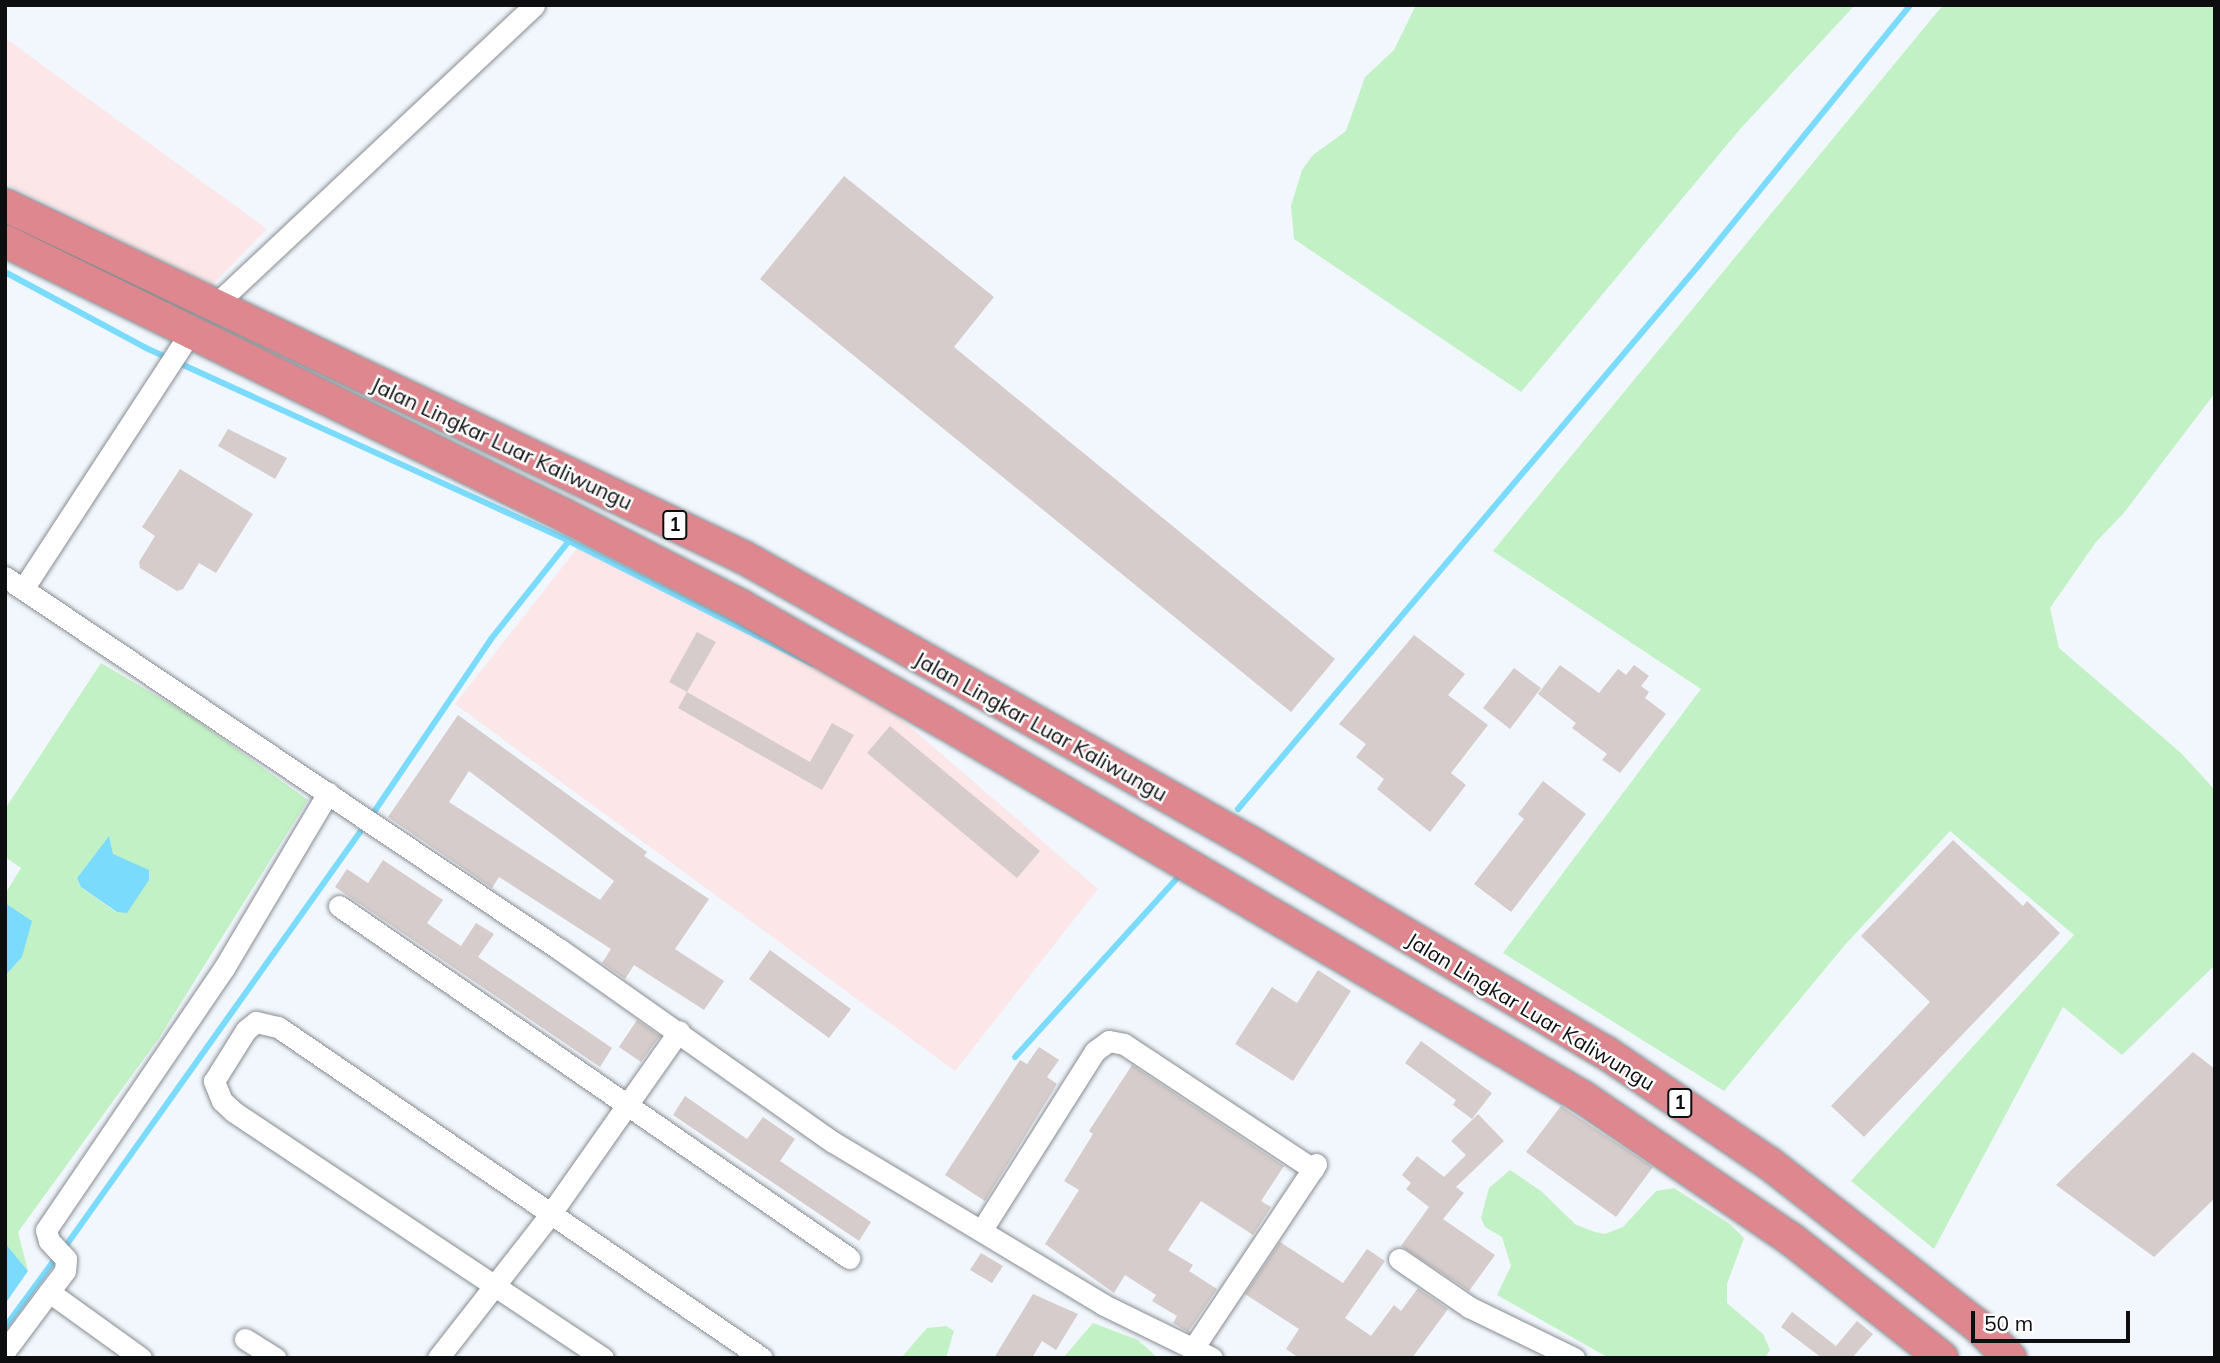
<!DOCTYPE html>
<html>
<head>
<meta charset="utf-8">
<style>
  body { margin:0 }
  #map { position:relative; width:2220px; height:1363px; overflow:hidden; background:#f1f7fd; font-family:Mulish,sans-serif }
  div>[style] { position:absolute }
  [style*='--x'] { left:calc(var(--x)*1px); top:calc(var(--y)*1px); width:calc(var(--w)*1px); rotate:calc(var(--a)*1deg) }
  .industrial>* { inset:0; background:#fce6e7 }
  .green>* { inset:0; background:#c2f1c5 }
  .water>* { inset:0; background:#7bdbfd }
  .stream>* { height:6px; margin:-3px; padding:0 3px; transform-origin:3px; border-radius:3px; background:#7bdbfd }
  .building>* { inset:0; background:#d5cccb }
  .roads { filter:drop-shadow(0 0 2px #878c91) drop-shadow(0 0 2px #878c91) }
  .minor>* { height:21px; margin:-10.5px; padding:0 10.5px; transform-origin:10.5px; border-radius:10.5px; background:#fff }
  .highway>* { height:32px; margin:-16px; padding:0 16px; transform-origin:16px; border-radius:16px; background:#de878e }
  span { translate:-50% -50%; white-space:nowrap; text-align:center; line-height:1.15; -webkit-text-stroke:5px #fff; paint-order:stroke }
  .shield-label span { padding:2px 5px; background:#fff; border:2px solid; border-radius:5px; -webkit-text-stroke-width:0 }
  .shield-label { font-size:19px; color:#0c0e10; font-weight:700 }
  .street-label { font-size:21px; color:#0c0e10 }
  .frame { position:absolute; inset:0; border:7px solid #0c0e10; pointer-events:none }
  .scale { position:absolute; left:1971px; top:1311px; width:159px; height:32px; box-sizing:border-box; border:4px solid #0c0e10; border-top:0; padding-left:9px; font-size:21px; line-height:24px; white-space:nowrap; color:#0c0e10; -webkit-text-stroke:5px #fff; paint-order:stroke }
</style>
</head>
<body>
<div id="map">
  <div class="industrial">
    <div style="clip-path:polygon(5px 38px,267px 229px,212px 285px,5px 183px)"></div>
    <div style="clip-path:polygon(582px 542px,859px 683px,1098px 889px,955px 1071px,455px 704px)"></div>
  </div>
  <div class="green">
    <div style="clip-path:polygon(1416px 5px,1855px 5px,1741px 128px,1521px 392px,1294px 239px,1291px 206px,1302px 170px,1313px 155px,1346px 131px,1365px 77px,1394px 50px)"></div>
    <div style="clip-path:polygon(1943px 5px,2215px 5px,2215px 393px,2123px 514px,2096px 542px,2050px 608px,2059px 648px,2181px 753px,2215px 790px,2215px 965px,2122px 1055px,2063px 1007px,1934px 1249px,1851px 1181px,2074px 935px,1950px 831px,1844px 946px,1724px 1091px,1503px 953px,1701px 689px,1493px 551px)"></div>
    <div style="clip-path:polygon(evenodd,101px 663px,189px 715px,308px 800px,159px 1038px,18px 1232px,28px 1271px,5px 1243px,5px 976px,22px 957px,5px 903px,5px 894px,21px 868px,5px 857px,5px 809px,101px 663px,109px 837px,113px 854px,116px 912px,81px 887px,77px 878px,109px 837px)"></div>
    <div style="clip-path:polygon(1510px 1170px,1541px 1191px,1576px 1225px,1595px 1232px,1605px 1234px,1623px 1227px,1656px 1191px,1674px 1188px,1730px 1224px,1744px 1238px,1727px 1284px,1727px 1303px,1763px 1334px,1770px 1350px,1765px 1358px,1609px 1358px,1497px 1295px,1511px 1266px,1502px 1237px,1485px 1227px,1481px 1218px,1489px 1188px)"></div>
    <div style="clip-path:polygon(1093px 1323px,1138px 1340px,1158px 1358px,1063px 1358px)"></div>
    <div style="clip-path:polygon(946px 1326px,954px 1331px,946px 1358px,901px 1358px,927px 1328px)"></div>
  </div>
  <div class="water">
    <div style="clip-path:polygon(109px 836px,113px 854px,149px 870px,149px 880px,127px 913px,117px 912px,81px 887px,77px 878px)"></div>
    <div style="clip-path:polygon(5px 903px,32px 921px,22px 957px,5px 976px)"></div>
    <div style="clip-path:polygon(5px 1243px,28px 1271px,5px 1304px)"></div>
  </div>
  <div class="stream">
    <div style="--x:5;--y:272;--w:160;--a:28.3"></div>
    <div style="--x:146;--y:348;--w:465;--a:24.5"></div>
    <div style="--x:569;--y:541;--w:272;--a:26.8"></div>
    <div style="--x:1238;--y:809;--w:713;--a:-49.72"></div>
    <div style="--x:1699;--y:265;--w:335;--a:-50.9"></div>
    <div style="--x:374;--y:812;--w:209;--a:-55.9"></div>
    <div style="--x:491;--y:639;--w:125;--a:-51.5"></div>
    <div style="--x:1015;--y:1057;--w:250;--a:-47.8"></div>
    <div style="--x:65;--y:1247;--w:509;--a:-54.59"></div>
    <div style="--x:5;--y:1327;--w:89;--a:-53.6"></div>
  </div>
  <div class="building">
    <div style="clip-path:polygon(844px 176px,994px 297px,954px 347px,1335px 659px,1291px 712px,760px 279px)"></div>
    <div style="clip-path:polygon(228px 429px,287px 458px,275px 479px,218px 446px)"></div>
    <div style="clip-path:polygon(180px 469px,253px 514px,216px 573px,199px 563px,183px 589px,177px 591px,140px 568px,139px 562px,155px 536px,142px 527px)"></div>
    <div style="clip-path:polygon(697px 632px,716px 642px,687px 692px,810px 762px,832px 723px,854px 735px,822px 790px,678px 708px,687px 692px,669px 682px)"></div>
    <div style="clip-path:polygon(1414px 635px,1465px 674px,1448px 695px,1488px 725px,1451px 773px,1466px 785px,1430px 832px,1377px 789px,1384px 779px,1356px 757px,1366px 744px,1339px 724px)"></div>
    <div style="clip-path:polygon(1560px 665px,1599px 693px,1618px 669px,1626px 675px,1634px 665px,1649px 676px,1641px 686px,1649px 692px,1645px 698px,1666px 714px,1620px 773px,1602px 760px,1607px 754px,1572px 728px,1576px 723px,1538px 694px)"></div>
    <div style="clip-path:polygon(1514px 668px,1541px 688px,1510px 729px,1483px 708px)"></div>
    <div style="clip-path:polygon(evenodd,458px 715px,647px 852px,644px 856px,709px 899px,675px 949px,724px 981px,704px 1010px,634px 965px,625px 979px,602px 963px,611px 949px,499px 877px,492px 888px,388px 817px,458px 715px,469px 771px,614px 881px,600px 900px,449px 802px,469px 771px)"></div>
    <div style="clip-path:polygon(890px 726px,1040px 851px,1017px 878px,867px 753px)"></div>
    <div style="clip-path:polygon(1543px 781px,1586px 814px,1511px 912px,1474px 884px,1524px 819px,1518px 814px)"></div>
    <div style="clip-path:polygon(1953px 840px,2023px 906px,2027px 901px,2060px 933px,1864px 1137px,1831px 1106px,1930px 1002px,1861px 936px)"></div>
    <div style="clip-path:polygon(383px 860px,443px 900px,427px 923px,440px 932px,461px 946px,476px 923px,494px 934px,478px 957px,612px 1048px,600px 1067px,335px 887px,347px 869px,368px 883px)"></div>
    <div style="clip-path:polygon(770px 950px,851px 1009px,829px 1038px,749px 979px)"></div>
    <div style="clip-path:polygon(1318px 970px,1351px 991px,1293px 1081px,1235px 1044px,1272px 987px,1297px 1003px)"></div>
    <div style="clip-path:polygon(637px 1020px,660px 1036px,641px 1062px,619px 1047px)"></div>
    <div style="clip-path:polygon(1421px 1041px,1492px 1093px,1472px 1119px,1453px 1105px,1456px 1100px,1405px 1063px)"></div>
    <div style="clip-path:polygon(1039px 1047px,1059px 1060px,1047px 1077px,1057px 1084px,985px 1201px,945px 1175px,1020px 1060px,1027px 1064px)"></div>
    <div style="clip-path:polygon(2193px 1052px,2215px 1069px,2215px 1198px,2154px 1257px,2056px 1185px)"></div>
    <div style="clip-path:polygon(1132px 1065px,1284px 1166px,1261px 1201px,1271px 1207px,1253px 1235px,1201px 1201px,1168px 1250px,1193px 1265px,1189px 1271px,1217px 1289px,1188px 1332px,1173px 1323px,1177px 1316px,1152px 1301px,1156px 1295px,1125px 1275px,1114px 1293px,1045px 1244px,1079px 1190px,1064px 1181px,1093px 1134px,1089px 1131px)"></div>
    <div style="clip-path:polygon(685px 1096px,747px 1139px,763px 1117px,795px 1139px,780px 1161px,871px 1222px,859px 1241px,673px 1115px)"></div>
    <div style="clip-path:polygon(1561px 1106px,1653px 1167px,1616px 1217px,1526px 1152px)"></div>
    <div style="clip-path:polygon(1478px 1114px,1504px 1141px,1456px 1187px,1464px 1193px,1443px 1219px,1495px 1255px,1469px 1291px,1401px 1246px,1429px 1207px,1406px 1189px,1411px 1183px,1402px 1175px,1417px 1156px,1444px 1177px,1466px 1155px,1451px 1141px)"></div>
    <div style="clip-path:polygon(1280px 1242px,1343px 1283px,1367px 1249px,1385px 1261px,1345px 1318px,1371px 1336px,1394px 1305px,1401px 1311px,1418px 1288px,1448px 1309px,1412px 1358px,1299px 1358px,1286px 1349px,1299px 1329px,1245px 1294px)"></div>
    <div style="clip-path:polygon(981px 1253px,1003px 1266px,992px 1283px,970px 1270px)"></div>
    <div style="clip-path:polygon(1033px 1294px,1078px 1314px,1056px 1350px,1042px 1341px,1032px 1358px,994px 1358px)"></div>
    <div style="clip-path:polygon(1792px 1312px,1836px 1346px,1857px 1321px,1873px 1334px,1852px 1358px,1822px 1358px,1781px 1327px)"></div>
  </div>
  <div class="roads">
    <div class="minor">
      <div style="--x:214;--y:306;--w:439;--a:-43.2"></div>
      <div style="--x:5;--y:577;--w:667;--a:33.88"></div>
      <div style="--x:559;--y:949;--w:335;--a:35.2"></div>
      <div style="--x:833;--y:1142;--w:316;--a:31"></div>
      <div style="--x:1104;--y:1305;--w:120;--a:26.1"></div>
      <div style="--x:23;--y:589;--w:306;--a:-56.9"></div>
      <div style="--x:339;--y:906;--w:620;--a:34.61"></div>
      <div style="--x:983;--y:1228;--w:209;--a:-57.7"></div>
      <div style="--x:1095;--y:1051;--w:17;--a:-36"></div>
      <div style="--x:1109;--y:1041;--w:15;--a:11"></div>
      <div style="--x:1124;--y:1044;--w:227;--a:33.5"></div>
      <div style="--x:1399;--y:1259;--w:85;--a:34.4"></div>
      <div style="--x:1469;--y:1307;--w:117;--a:25.9"></div>
      <div style="--x:245;--y:1339;--w:36;--a:32"></div>
      <div style="--x:1194;--y:1347;--w:220;--a:-56.3"></div>
      <div style="--x:5;--y:1351;--w:74;--a:-53.3"></div>
      <div style="--x:141;--y:1358;--w:113;--a:-144.3"></div>
      <div style="--x:49;--y:1292;--w:26;--a:-53"></div>
      <div style="--x:65;--y:1271;--w:12;--a:-85"></div>
      <div style="--x:66;--y:1259;--w:25;--a:-133"></div>
      <div style="--x:49;--y:1241;--w:11;--a:-105"></div>
      <div style="--x:46;--y:1230;--w:317;--a:-55.8"></div>
      <div style="--x:224;--y:968;--w:204;--a:-59.3"></div>
      <div style="--x:438;--y:1358;--w:180;--a:-52"></div>
      <div style="--x:549;--y:1216;--w:226;--a:-54.9"></div>
      <div style="--x:603;--y:1358;--w:443;--a:-146.3"></div>
      <div style="--x:234;--y:1112;--w:16;--a:-137"></div>
      <div style="--x:222;--y:1101;--w:22;--a:-112"></div>
      <div style="--x:214;--y:1081;--w:60;--a:-57.9"></div>
      <div style="--x:246;--y:1030;--w:13;--a:-39"></div>
      <div style="--x:256;--y:1022;--w:23;--a:13"></div>
      <div style="--x:278;--y:1027;--w:586;--a:34.37"></div>
    </div>
    <div class="highway">
      <div style="--x:5;--y:205;--w:820;--a:25.5"></div>
      <div style="--x:745;--y:558;--w:581;--a:29.39"></div>
      <div style="--x:1251;--y:843;--w:411;--a:30.6"></div>
      <div style="--x:1605;--y:1052;--w:199;--a:34.2"></div>
      <div style="--x:1770;--y:1164;--w:262;--a:37.9"></div>
      <div style="--x:1977;--y:1325;--w:47;--a:45"></div>
      <div style="--x:5;--y:241;--w:623;--a:26.11"></div>
      <div style="--x:564;--y:515;--w:199;--a:27.2"></div>
      <div style="--x:741;--y:606;--w:232;--a:29.8"></div>
      <div style="--x:942;--y:721;--w:745;--a:30.42"></div>
      <div style="--x:1584;--y:1098;--w:250;--a:34.3"></div>
      <div style="--x:1791;--y:1239;--w:192;--a:38.2"></div>
    </div>
  </div>
  <div class="shield-label">
    <span style="left:675px;top:525px">1</span>
    <span style="left:1680px;top:1103px">1</span>
  </div>
  <div class="street-label">
    <span style="left:502px;top:443px;rotate:25deg">Jalan Lingkar Luar Kaliwungu</span>
    <span style="left:1041px;top:726px;rotate:29deg">Jalan Lingkar Luar Kaliwungu</span>
    <span style="left:1531px;top:1011px;rotate:31deg">Jalan Lingkar Luar Kaliwungu</span>
  </div>
  <div class="frame"></div>
  <div class="scale">50 m</div>
</div>
</body>
</html>
